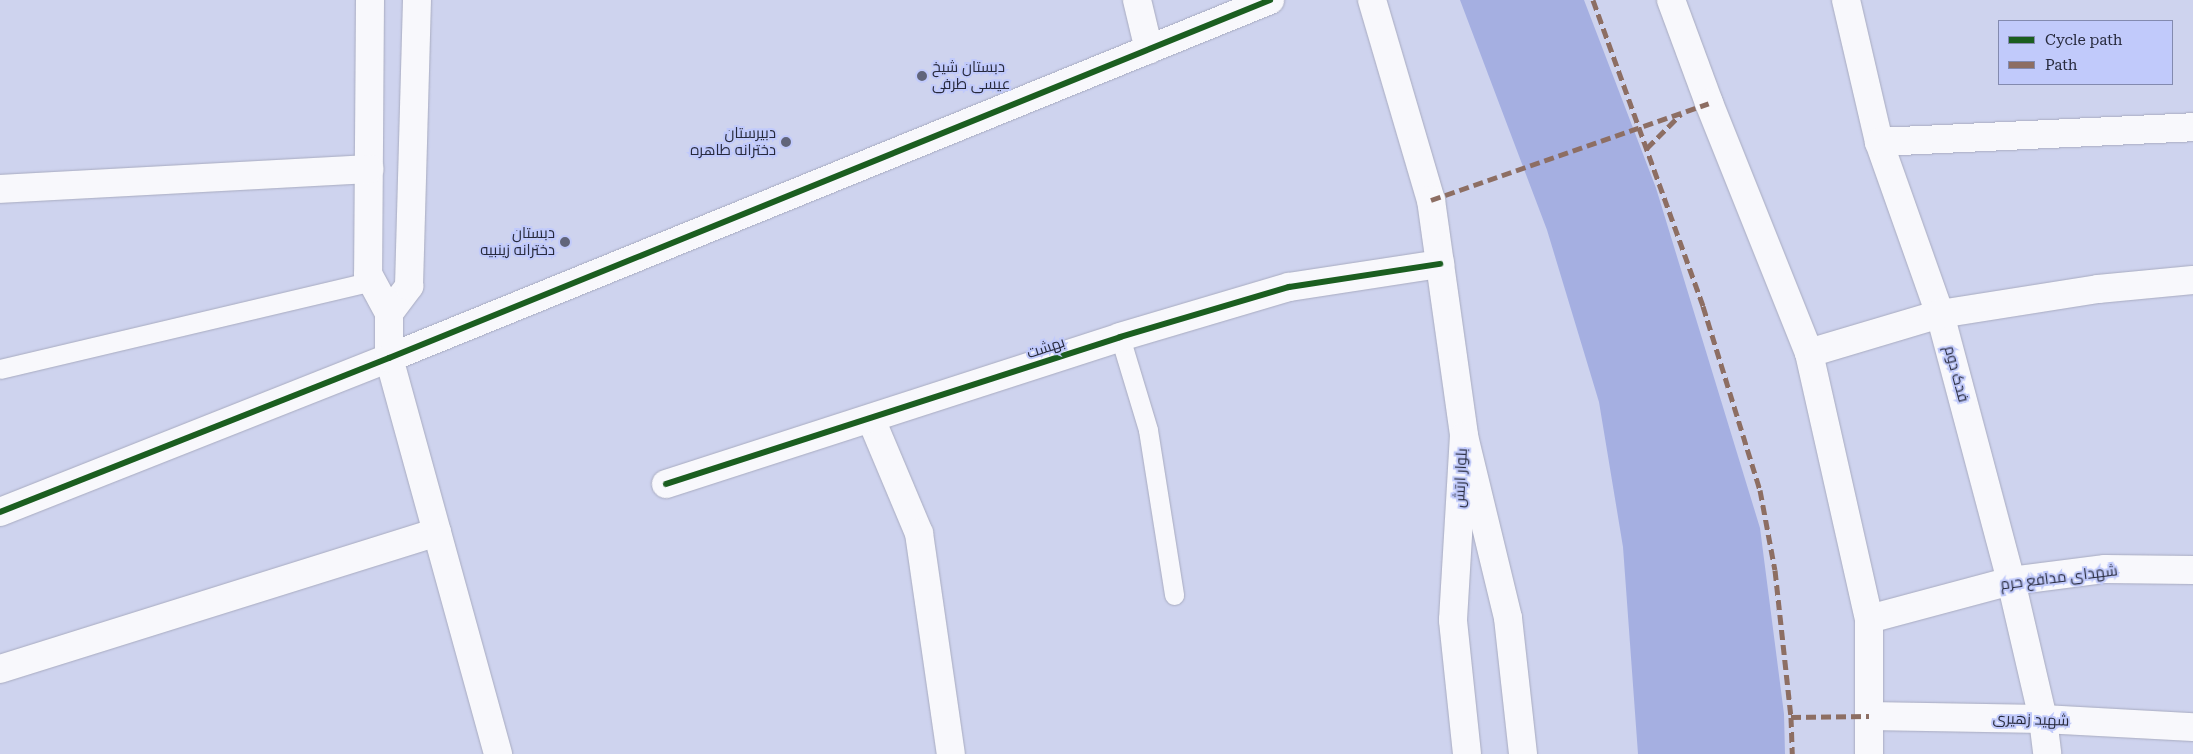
<!DOCTYPE html>
<html>
<head>
<meta charset="utf-8">
<style>
  body { margin:0 }
  #map { position:relative; width:2193px; height:754px; overflow:hidden; background:#ced3ee; font-family:"Roboto Serif",Cairo,serif }
  div>[style] { position:absolute }
  [style*='--x'] { left:calc(var(--x)*1px); top:calc(var(--y)*1px); width:calc(var(--w)*1px); rotate:calc(var(--a)*1deg) }
  .water>* { inset:0; background:#a5afe1 }
  .roads { filter:drop-shadow(0 0 1px #a8abc0) drop-shadow(0 0 1px #a8abc0) }
  .lane>* { height:19px; margin:-9.5px; padding:0 9.5px; transform-origin:9.5px; border-radius:9.5px; background:#f8f8fc }
  .street>* { height:28px; margin:-14px; padding:0 14px; transform-origin:14px; border-radius:14px; background:#f8f8fc }
  .secondary>* { height:28px; margin:-14px; padding:0 14px; transform-origin:14px; border-radius:14px; background:#f8f8fc }
  .quiet>* { height:5px; margin-top:-2.5px; transform-origin:0; background:repeating-linear-gradient(90deg,#8d6e63 0 10px,transparent 0 15px) }
  .cycleway>* { height:6px; margin:-3px; padding:0 3px; transform-origin:3px; border-radius:3px; background:#1b5e20 }
  .dots>* { width:14px; height:14px; translate:-50% -50%; box-sizing:border-box; border:2px solid #c1cafb; border-radius:50% }
  span { translate:-50% -50%; white-space:nowrap; text-align:center; line-height:1.15; -webkit-text-stroke:4px #c1cafb; paint-order:stroke }
  .poi-label { font-size:15px; color:#272a3d }
  .left { translate:0 -50%; text-align:left }
  .right { translate:-100% -50%; text-align:right }
  .street-label { font-size:15px; color:#272a3d }
  .legend { position:absolute; left:1998px; top:20px; width:175px; height:65px; box-sizing:border-box; background:#c1cafb; border:1px solid #838aaf; margin:0; padding:6px 9px; list-style:none; font-size:15px; color:#272a3d }
  .legend li { display:flex; align-items:center; gap:10px; height:25px }
  .legend b { width:25px; border:1px solid #838aaf }
</style>
</head>
<body>
<div id="map">
  <div class="water">
    <div style="clip-path:polygon(1460px 0,1584px 0,1656px 188px,1760px 528px,1784px 714px,1785px 754px,1638px 754px,1623px 547px,1599px 402px,1547px 230px)"></div>
  </div>
  <div class="roads">
    <div class="lane">
      <div style="--x:1120;--y:337;--w:97;--a:73.2"></div>
      <div style="--x:1148;--y:430;--w:167;--a:81"></div>
      <div style="--x:0;--y:369;--w:382;--a:-13.3"></div>
    </div>
    <div class="street">
      <div style="--x:370;--y:0;--w:274;--a:90.4"></div>
      <div style="--x:368;--y:274;--w:44;--a:61.7"></div>
      <div style="--x:389;--y:313;--w:45;--a:90"></div>
      <div style="--x:389;--y:358;--w:411;--a:74.6"></div>
      <div style="--x:1137;--y:0;--w:51;--a:76.5"></div>
      <div style="--x:1671;--y:0;--w:110;--a:69.7"></div>
      <div style="--x:1709;--y:103;--w:269;--a:68.2"></div>
      <div style="--x:1809;--y:353;--w:273;--a:77.3"></div>
      <div style="--x:1869;--y:619;--w:135;--a:90"></div>
      <div style="--x:1846;--y:0;--w:146;--a:76.9"></div>
      <div style="--x:1879;--y:142;--w:182;--a:70.5"></div>
      <div style="--x:1940;--y:314;--w:276;--a:75.1"></div>
      <div style="--x:2011;--y:581;--w:142;--a:76.9"></div>
      <div style="--x:2043;--y:719;--w:35;--a:83"></div>
      <div style="--x:1879;--y:142;--w:314;--a:-2.7"></div>
      <div style="--x:0;--y:189;--w:370;--a:-3.1"></div>
      <div style="--x:389;--y:313;--w:34;--a:-53"></div>
      <div style="--x:409;--y:286;--w:286;--a:-88.4"></div>
      <div style="--x:1809;--y:353;--w:137;--a:-16.6"></div>
      <div style="--x:1940;--y:314;--w:160;--a:-9"></div>
      <div style="--x:2098;--y:289;--w:95;--a:-5.4"></div>
      <div style="--x:871;--y:419;--w:124;--a:67.2"></div>
      <div style="--x:919;--y:533;--w:223;--a:81.8"></div>
      <div style="--x:666;--y:484;--w:477;--a:-17.9"></div>
      <div style="--x:1120;--y:337;--w:176;--a:-16.5"></div>
      <div style="--x:1289;--y:287;--w:153;--a:-8.7"></div>
      <div style="--x:0;--y:512;--w:418;--a:-21.6"></div>
      <div style="--x:389;--y:358;--w:951;--a:-22.11"></div>
      <div style="--x:1869;--y:619;--w:147;--a:-15"></div>
      <div style="--x:2011;--y:581;--w:95;--a:-7.3"></div>
      <div style="--x:2105;--y:569;--w:88;--a:0.7"></div>
      <div style="--x:0;--y:669;--w:458;--a:-17.4"></div>
      <div style="--x:1869;--y:716;--w:174;--a:1"></div>
      <div style="--x:2043;--y:719;--w:150;--a:3.1"></div>
    </div>
    <div class="secondary">
      <div style="--x:1372;--y:0;--w:209;--a:73.6"></div>
      <div style="--x:1431;--y:200;--w:238;--a:82"></div>
      <div style="--x:1467;--y:754;--w:135;--a:-96"></div>
      <div style="--x:1453;--y:620;--w:184;--a:-86.6"></div>
      <div style="--x:1464;--y:436;--w:187;--a:76.4"></div>
      <div style="--x:1508;--y:618;--w:137;--a:83.7"></div>
    </div>
  </div>
  <div class="quiet">
    <div style="--x:1593;--y:0;--w:325;--a:70.2"></div>
    <div style="--x:1703;--y:306;--w:193;--a:72.8"></div>
    <div style="--x:1760;--y:490;--w:81;--a:79.4"></div>
    <div style="--x:1775;--y:570;--w:148;--a:83.8"></div>
    <div style="--x:1791;--y:717;--w:37;--a:88"></div>
    <div style="--x:1647;--y:148;--w:48;--a:-45"></div>
    <div style="--x:1431;--y:200;--w:294;--a:-19.2"></div>
    <div style="--x:1791;--y:717;--w:78;--a:-0.7"></div>
  </div>
  <div class="cycleway">
    <div style="--x:666;--y:484;--w:477;--a:-17.9"></div>
    <div style="--x:1120;--y:337;--w:176;--a:-16.5"></div>
    <div style="--x:1289;--y:287;--w:153;--a:-8.7"></div>
    <div style="--x:0;--y:512;--w:418;--a:-21.6"></div>
    <div style="--x:389;--y:358;--w:951;--a:-22.11"></div>
  </div>
  <div class="dots">
    <div style="left:922px;top:76px;background:#61657b"></div>
    <div style="left:786px;top:142px;background:#61657b"></div>
    <div style="left:565px;top:242px;background:#61657b"></div>
  </div>
  <div class="poi-label">
    <span class="left" style="left:932px;top:76px">دبستان شیخ<br>عیسی طرفی</span>
    <span class="right" style="left:776px;top:142px">دبیرستان<br>دخترانه طاهره</span>
    <span class="right" style="left:555px;top:242px">دبستان<br>دخترانه زینبیه</span>
  </div>
  <div class="street-label">
    <span style="left:1046px;top:348px;rotate:-18deg">بهشت</span>
    <span style="left:1956px;top:374px;rotate:75deg">فدک دوم</span>
    <span style="left:1461px;top:478px;rotate:-87deg">بلوار ارتش</span>
    <span style="left:2059px;top:578px;rotate:-7deg">شهدای مدافع حرم</span>
    <span style="left:2031px;top:720px;rotate:2deg">شهید زهیری</span>
  </div>
  <ul class="legend">
  <li><b style="height:6px;background:#1b5e20"></b>Cycle path</li>
  <li><b style="height:6px;background:#8d6e63"></b>Path</li>
  </ul>
</div>
</body>
</html>
